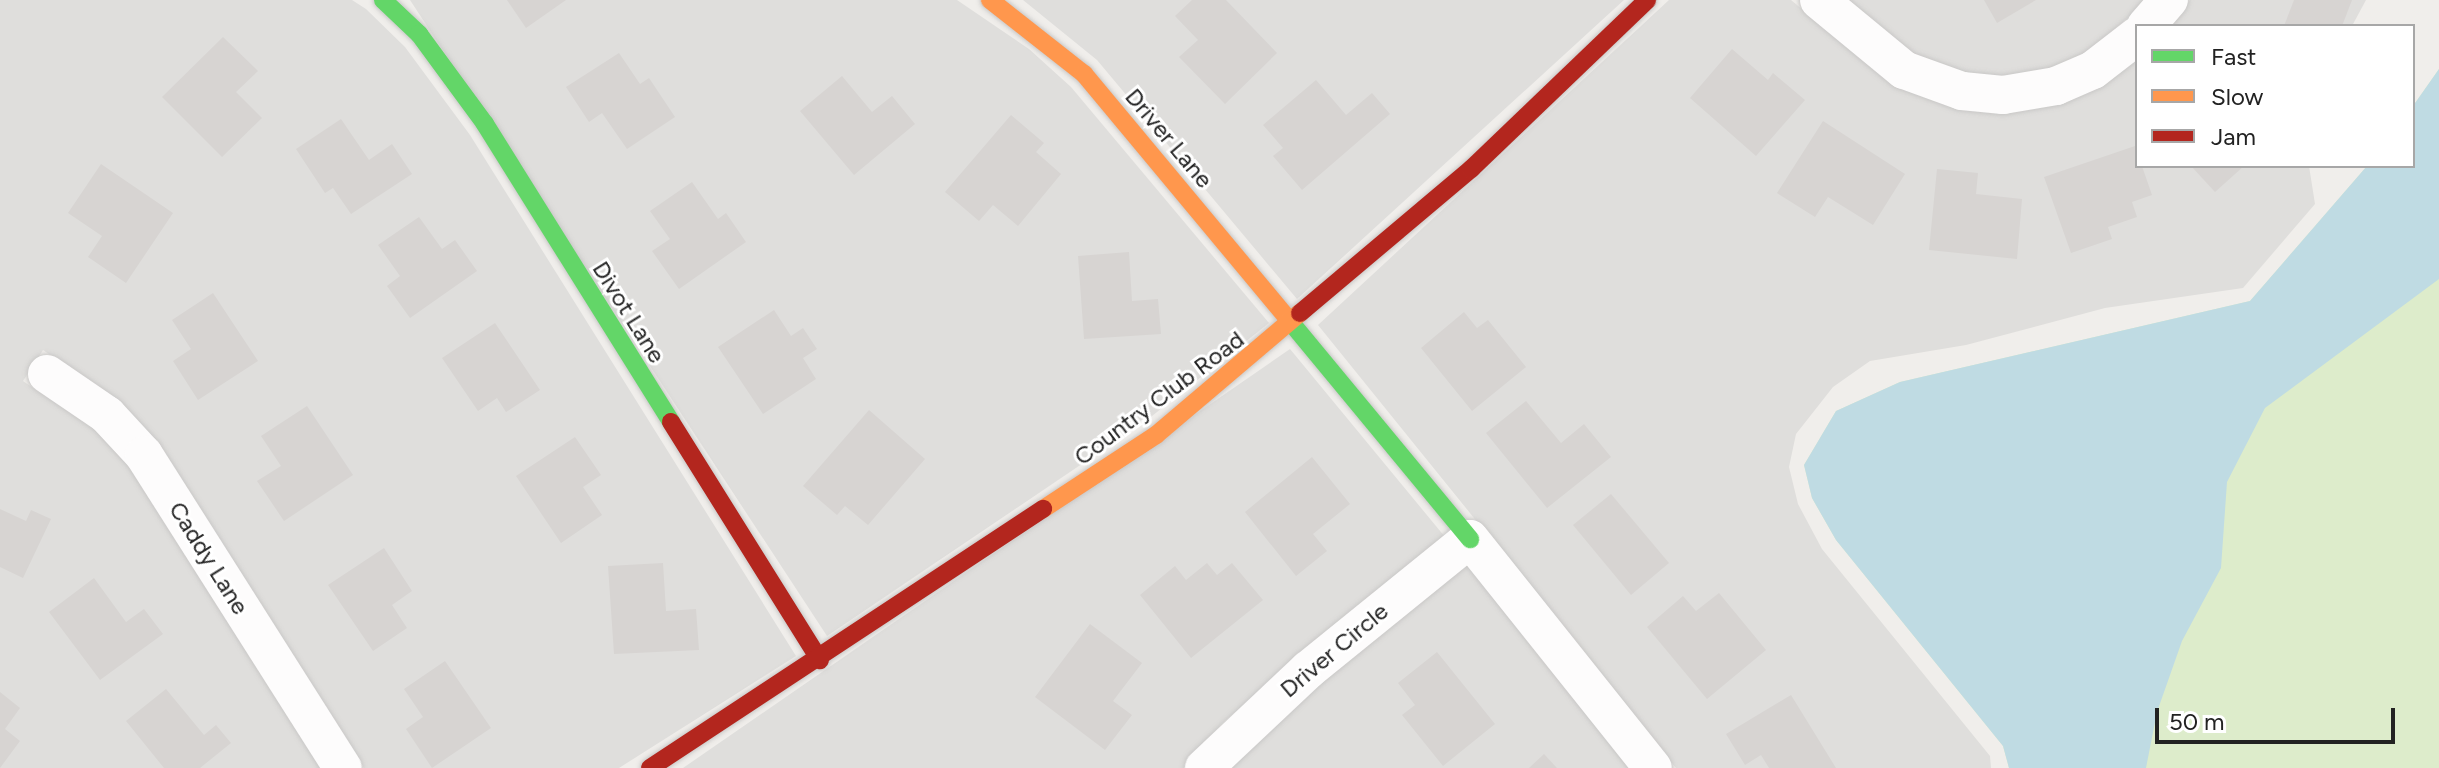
<!DOCTYPE html>
<html>
<head>
<meta charset="utf-8">
<style>
  body { margin:0 }
  #map { position:relative; width:2439px; height:768px; overflow:hidden; background:#f0eeeb; font-family:Figtree,sans-serif }
  div>[style] { position:absolute }
  [style*='--x'] { left:calc(var(--x)*1px); top:calc(var(--y)*1px); width:calc(var(--w)*1px); rotate:calc(var(--a)*1deg) }
  .residential>* { inset:0; background:#dfdedc }
  .grass>* { inset:0; background:#ddeccb }
  .water>* { inset:0; background:#bfdbe3 }
  .building>* { inset:0; background:#d7d4d2 }
  .roads { filter:drop-shadow(0 0 2px #c9c8c7) drop-shadow(0 0 2px #c9c8c7) }
  .street>* { height:38px; margin:-19px; padding:0 19px; transform-origin:19px; border-radius:19px; background:#fdfcfc }
  .fast>* { height:18px; margin:-9px; padding:0 9px; transform-origin:9px; border-radius:9px; background:#63d668 }
  .slow>* { height:18px; margin:-9px; padding:0 9px; transform-origin:9px; border-radius:9px; background:#ff974d }
  .jam>* { height:18px; margin:-9px; padding:0 9px; transform-origin:9px; border-radius:9px; background:#b3261e }
  span { translate:-50% -50%; white-space:nowrap; text-align:center; line-height:1.15; -webkit-text-stroke:6px #fff; paint-order:stroke }
  .street-label { font-size:24px; color:#222 }
  .legend { position:absolute; left:2135px; top:24px; width:280px; height:144px; box-sizing:border-box; background:#fff; border:2px solid #a7a7a7; margin:0; padding:10px 14px; list-style:none; font-size:24px; color:#222 }
  .legend li { display:flex; align-items:center; gap:16px; height:40px }
  .legend b { width:40px; border:2px solid #a7a7a7 }
  .scale { position:absolute; left:2155px; top:708px; width:240px; height:36px; box-sizing:border-box; border:4px solid #222; border-top:0; padding-left:10px; font-size:24px; line-height:28px; white-space:nowrap; color:#222; -webkit-text-stroke:6px #fff; paint-order:stroke }
</style>
</head>
<body>
<div id="map">
  <div class="residential">
    <div style="clip-path:polygon(0 0,352px 0,366px 9px,405px 47px,470px 135px,796px 656px,619px 768px,364px 768px,158px 444px,118px 401px,43px 350px,23px 381px,94px 429px,130px 467px,321px 768px,0 768px)"></div>
    <div style="clip-path:polygon(410px 0,957px 0,1029px 49px,1071px 87px,1269px 323px,1147px 420px,827px 636px)"></div>
    <div style="clip-path:polygon(1023px 0,1624px 0,1297px 299px,1097px 60px)"></div>
    <div style="clip-path:polygon(1669px 0,1791px 0,1896px 87px,1957px 108px,2137px 59px,2137px 166px,2309px 166px,2315px 204px,2243px 288px,2105px 308px,1966px 345px,1870px 361px,1833px 387px,1796px 434px,1789px 467px,1798px 504px,1822px 549px,1990px 756px,1991px 768px,1676px 768px,1318px 325px)"></div>
    <div style="clip-path:polygon(1847px 0,2148px 0,2086px 54px,2053px 69px,2005px 77px,1967px 74px,1914px 54px)"></div>
    <div style="clip-path:polygon(2190px 0,2366px 0,2352px 26px,2169px 26px)"></div>
    <div style="clip-path:polygon(1290px 349px,1445px 537px,1222px 723px,1184px 768px,683px 768px)"></div>
    <div style="clip-path:polygon(1466px 563px,1629px 768px,1224px 768px,1243px 748px)"></div>
  </div>
  <div class="grass">
    <div style="clip-path:polygon(2439px 69px,2439px 768px,2009px 768px,2003px 746px,1836px 540px,1812px 498px,1804px 465px,1836px 411px,1900px 382px,2250px 301px,2367px 166px,2413px 166px,2413px 106px)"></div>
  </div>
  <div class="water">
    <div style="clip-path:polygon(2439px 69px,2439px 279px,2265px 408px,2227px 482px,2221px 568px,2182px 641px,2157px 712px,2146px 768px,2009px 768px,2003px 746px,1836px 540px,1812px 498px,1804px 465px,1836px 411px,1900px 382px,2250px 301px,2367px 166px,2413px 166px,2413px 106px)"></div>
  </div>
  <div class="building">
    <div style="clip-path:polygon(507px 0,566px 0,526px 28px)"></div>
    <div style="clip-path:polygon(1192px 0,1226px 0,1277px 53px,1225px 104px,1179px 57px,1198px 40px,1175px 16px)"></div>
    <div style="clip-path:polygon(1984px 0,2036px 0,1997px 23px)"></div>
    <div style="clip-path:polygon(2294px 0,2352px 0,2342px 26px,2284px 26px)"></div>
    <div style="clip-path:polygon(223px 37px,258px 71px,236px 92px,262px 118px,222px 157px,162px 97px)"></div>
    <div style="clip-path:polygon(1732px 49px,1768px 80px,1773px 73px,1805px 100px,1756px 156px,1690px 98px)"></div>
    <div style="clip-path:polygon(619px 53px,640px 84px,649px 78px,675px 117px,627px 149px,602px 113px,589px 122px,566px 87px)"></div>
    <div style="clip-path:polygon(842px 76px,872px 112px,892px 96px,915px 124px,854px 175px,800px 111px)"></div>
    <div style="clip-path:polygon(1316px 80px,1346px 115px,1372px 93px,1390px 114px,1302px 190px,1273px 156px,1283px 148px,1263px 125px)"></div>
    <div style="clip-path:polygon(1011px 115px,1044px 143px,1036px 152px,1061px 174px,1018px 226px,993px 205px,979px 221px,945px 192px)"></div>
    <div style="clip-path:polygon(341px 119px,369px 160px,392px 144px,412px 174px,351px 214px,333px 188px,325px 193px,296px 149px)"></div>
    <div style="clip-path:polygon(1823px 121px,1905px 174px,1873px 225px,1828px 197px,1815px 217px,1777px 193px)"></div>
    <div style="clip-path:polygon(2135px 146px,2152px 195px,2132px 202px,2137px 217px,2108px 227px,2112px 239px,2071px 253px,2044px 177px)"></div>
    <div style="clip-path:polygon(101px 164px,173px 213px,126px 283px,88px 257px,102px 236px,68px 213px)"></div>
    <div style="clip-path:polygon(2191px 166px,2244px 166px,2215px 192px)"></div>
    <div style="clip-path:polygon(1937px 169px,1978px 173px,1976px 194px,2022px 199px,2017px 259px,1929px 250px)"></div>
    <div style="clip-path:polygon(692px 182px,718px 219px,726px 213px,746px 242px,679px 289px,652px 251px,670px 239px,650px 211px)"></div>
    <div style="clip-path:polygon(419px 217px,442px 249px,455px 240px,477px 271px,410px 318px,387px 286px,400px 276px,378px 245px)"></div>
    <div style="clip-path:polygon(1129px 252px,1132px 301px,1158px 299px,1161px 334px,1084px 339px,1078px 256px)"></div>
    <div style="clip-path:polygon(213px 293px,258px 361px,198px 400px,173px 361px,191px 349px,172px 320px)"></div>
    <div style="clip-path:polygon(774px 310px,791px 336px,803px 328px,817px 349px,803px 358px,816px 379px,763px 414px,718px 347px)"></div>
    <div style="clip-path:polygon(1464px 312px,1477px 328px,1488px 320px,1526px 367px,1472px 411px,1421px 348px)"></div>
    <div style="clip-path:polygon(495px 323px,540px 390px,506px 412px,497px 398px,478px 411px,442px 358px)"></div>
    <div style="clip-path:polygon(1526px 401px,1561px 443px,1584px 424px,1611px 457px,1547px 508px,1486px 433px)"></div>
    <div style="clip-path:polygon(307px 406px,353px 475px,284px 521px,257px 481px,281px 466px,261px 436px)"></div>
    <div style="clip-path:polygon(869px 410px,925px 459px,868px 525px,845px 506px,837px 515px,803px 486px)"></div>
    <div style="clip-path:polygon(575px 437px,601px 475px,583px 487px,602px 515px,561px 543px,516px 476px)"></div>
    <div style="clip-path:polygon(1312px 457px,1350px 504px,1313px 534px,1327px 551px,1296px 576px,1245px 512px)"></div>
    <div style="clip-path:polygon(1611px 494px,1669px 563px,1631px 595px,1573px 525px)"></div>
    <div style="clip-path:polygon(0 509px,26px 521px,31px 510px,51px 519px,23px 578px,0 567px)"></div>
    <div style="clip-path:polygon(384px 548px,412px 591px,392px 605px,407px 628px,373px 651px,328px 585px)"></div>
    <div style="clip-path:polygon(663px 563px,666px 611px,696px 609px,699px 650px,614px 654px,608px 566px)"></div>
    <div style="clip-path:polygon(1207px 563px,1217px 575px,1232px 563px,1263px 600px,1191px 658px,1140px 595px,1175px 566px,1186px 580px)"></div>
    <div style="clip-path:polygon(94px 578px,126px 622px,144px 609px,163px 634px,100px 680px,49px 612px)"></div>
    <div style="clip-path:polygon(1719px 593px,1766px 650px,1707px 699px,1647px 627px,1683px 596px,1696px 611px)"></div>
    <div style="clip-path:polygon(1090px 624px,1142px 663px,1113px 701px,1132px 715px,1105px 750px,1035px 697px)"></div>
    <div style="clip-path:polygon(1437px 652px,1495px 724px,1443px 766px,1402px 715px,1415px 705px,1398px 683px)"></div>
    <div style="clip-path:polygon(445px 661px,491px 728px,432px 768px,406px 729px,423px 717px,404px 689px)"></div>
    <div style="clip-path:polygon(166px 689px,204px 735px,216px 725px,231px 743px,200px 768px,164px 768px,126px 721px)"></div>
    <div style="clip-path:polygon(0 692px,20px 708px,5px 729px,20px 741px,0 768px)"></div>
    <div style="clip-path:polygon(1791px 695px,1836px 768px,1769px 768px,1761px 755px,1745px 765px,1726px 734px)"></div>
    <div style="clip-path:polygon(1544px 754px,1557px 768px,1529px 768px)"></div>
  </div>
  <div class="roads">
    <div class="street">
      <div style="--x:1819;--y:0;--w:110;--a:39.5"></div>
      <div style="--x:1904;--y:70;--w:62;--a:19.9"></div>
      <div style="--x:1962;--y:91;--w:41;--a:5.6"></div>
      <div style="--x:2003;--y:95;--w:54;--a:-9.6"></div>
      <div style="--x:2056;--y:86;--w:40;--a:-23.4"></div>
      <div style="--x:2093;--y:70;--w:56;--a:-37.7"></div>
      <div style="--x:2146;--y:26;--w:35;--a:-49"></div>
      <div style="--x:47;--y:374;--w:73;--a:34.3"></div>
      <div style="--x:107;--y:415;--w:54;--a:47.2"></div>
      <div style="--x:144;--y:455;--w:371;--a:57.6"></div>
      <div style="--x:1204;--y:768;--w:143;--a:-43.3"></div>
      <div style="--x:1308;--y:670;--w:208;--a:-39"></div>
      <div style="--x:1470;--y:539;--w:293;--a:51.4"></div>
    </div>
    <div class="fast">
      <div style="--x:383;--y:0;--w:50;--a:43.4"></div>
      <div style="--x:419;--y:34;--w:112;--a:53.7"></div>
      <div style="--x:485;--y:124;--w:351;--a:58"></div>
      <div style="--x:1288;--y:319;--w:286;--a:50.4"></div>
    </div>
    <div class="slow">
      <div style="--x:990;--y:0;--w:120;--a:38.2"></div>
      <div style="--x:1084;--y:74;--w:319;--a:50.2"></div>
      <div style="--x:1043;--y:509;--w:135;--a:-33.2"></div>
      <div style="--x:1156;--y:435;--w:189;--a:-40.3"></div>
    </div>
    <div class="jam">
      <div style="--x:1300;--y:313;--w:224;--a:-40.1"></div>
      <div style="--x:1471;--y:169;--w:244;--a:-43.8"></div>
      <div style="--x:671;--y:422;--w:281;--a:58"></div>
      <div style="--x:650;--y:768;--w:471;--a:-33.4"></div>
    </div>
  </div>
  <div class="street-label">
    <span style="left:1169px;top:138px;rotate:50deg">Driver Lane</span>
    <span style="left:629px;top:312px;rotate:58deg">Divot Lane</span>
    <span style="left:1159px;top:398px;rotate:-37deg">Country Club Road</span>
    <span style="left:209px;top:558px;rotate:58deg">Caddy Lane</span>
    <span style="left:1334px;top:650px;rotate:-40deg">Driver Circle</span>
  </div>
  <ul class="legend">
  <li><b style="height:10px;background:#63d668"></b>Fast</li>
  <li><b style="height:10px;background:#ff974d"></b>Slow</li>
  <li><b style="height:10px;background:#b3261e"></b>Jam</li>
  </ul>
  <div class="scale">50 m</div>
</div>
</body>
</html>
